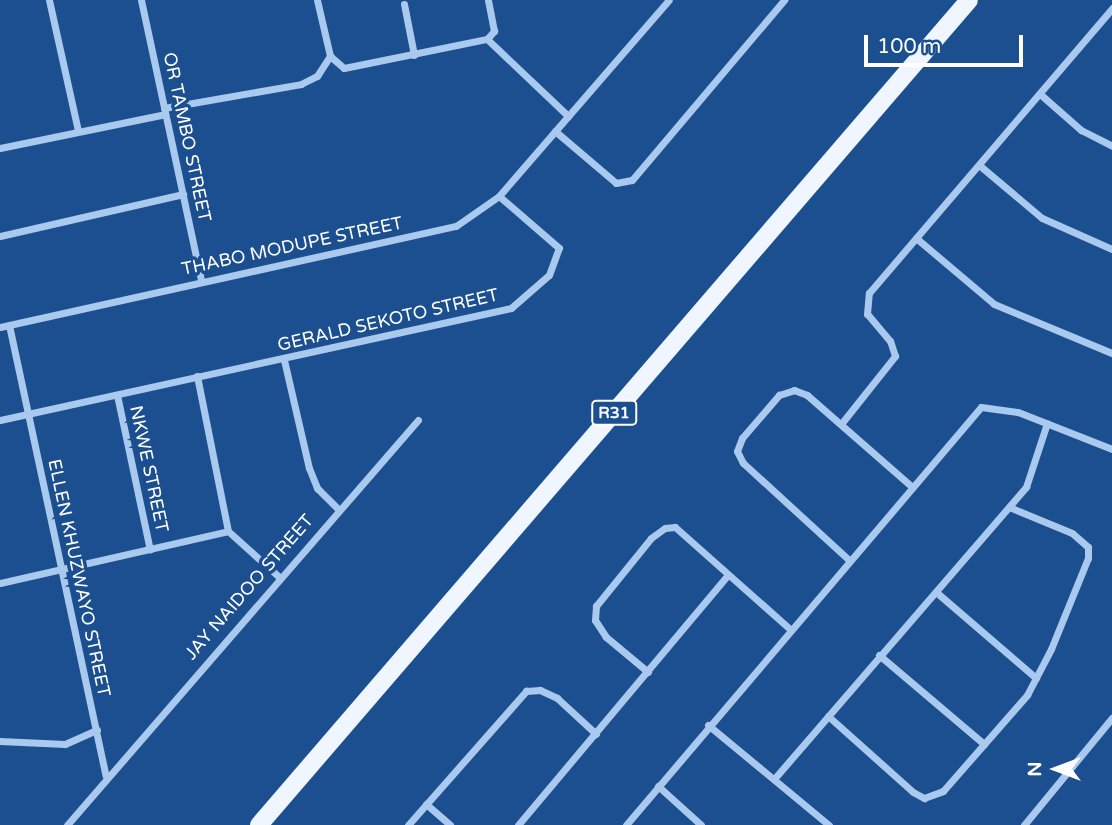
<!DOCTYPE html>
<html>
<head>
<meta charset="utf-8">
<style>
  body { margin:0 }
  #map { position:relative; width:1112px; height:825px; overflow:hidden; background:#1b4f8f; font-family:"Varela Round",sans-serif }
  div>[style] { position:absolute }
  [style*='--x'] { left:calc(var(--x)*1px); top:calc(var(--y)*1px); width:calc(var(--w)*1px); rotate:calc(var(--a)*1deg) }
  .street>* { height:7px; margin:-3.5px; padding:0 3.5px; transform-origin:3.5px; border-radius:3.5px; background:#a9c9ee }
  .primary>* { height:18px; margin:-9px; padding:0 9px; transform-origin:9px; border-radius:9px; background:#f0f6ff }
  span { translate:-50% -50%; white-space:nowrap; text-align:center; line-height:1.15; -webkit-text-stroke:7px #1b4f8f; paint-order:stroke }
  .shield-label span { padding:2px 5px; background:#1b4f8f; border:2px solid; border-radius:5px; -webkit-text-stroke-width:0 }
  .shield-label { font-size:16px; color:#fff; font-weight:700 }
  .street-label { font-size:18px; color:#fff }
  .north { position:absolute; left:1021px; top:734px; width:70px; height:70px; -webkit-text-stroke:5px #1b4f8f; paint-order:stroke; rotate:270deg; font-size:19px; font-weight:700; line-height:28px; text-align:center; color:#fff }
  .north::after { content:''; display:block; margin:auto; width:24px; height:32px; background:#fff; clip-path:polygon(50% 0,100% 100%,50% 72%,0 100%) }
  .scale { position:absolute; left:864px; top:35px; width:159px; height:32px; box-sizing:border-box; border:4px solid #fff; border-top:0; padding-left:9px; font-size:21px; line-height:24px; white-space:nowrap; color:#fff; -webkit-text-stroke:5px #1b4f8f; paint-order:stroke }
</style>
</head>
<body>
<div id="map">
  <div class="street">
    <div style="--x:49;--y:0;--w:134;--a:77.5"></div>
    <div style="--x:141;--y:0;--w:287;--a:77.9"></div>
    <div style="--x:317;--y:0;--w:57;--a:76.9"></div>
    <div style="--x:330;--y:56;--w:18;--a:41"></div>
    <div style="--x:344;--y:68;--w:146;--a:-11.5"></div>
    <div style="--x:487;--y:39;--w:11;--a:-49"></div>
    <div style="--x:494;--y:31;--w:32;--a:-101"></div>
    <div style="--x:404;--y:4;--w:52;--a:78.9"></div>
    <div style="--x:487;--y:39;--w:112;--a:43.5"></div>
    <div style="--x:1040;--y:94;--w:55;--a:41.3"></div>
    <div style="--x:1081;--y:130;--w:35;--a:27"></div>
    <div style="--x:164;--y:108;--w:139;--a:-9.9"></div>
    <div style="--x:301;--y:84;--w:18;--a:-27"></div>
    <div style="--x:317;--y:76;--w:24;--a:-57"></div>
    <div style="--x:555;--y:131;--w:80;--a:40.4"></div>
    <div style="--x:616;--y:183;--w:16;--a:-11"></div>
    <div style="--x:632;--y:180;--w:236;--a:-49.8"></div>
    <div style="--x:0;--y:148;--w:168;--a:-11.6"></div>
    <div style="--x:979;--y:165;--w:82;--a:40.1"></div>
    <div style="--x:1042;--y:218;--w:77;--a:23.9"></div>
    <div style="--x:0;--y:236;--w:188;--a:-12.9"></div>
    <div style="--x:916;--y:238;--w:102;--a:40.2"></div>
    <div style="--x:994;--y:304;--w:128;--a:22.6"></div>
    <div style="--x:9;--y:325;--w:461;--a:77.9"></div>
    <div style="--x:0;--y:327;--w:467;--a:-12.5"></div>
    <div style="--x:456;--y:226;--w:52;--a:-34.9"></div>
    <div style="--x:499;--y:196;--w:259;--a:-49.1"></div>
    <div style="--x:284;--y:360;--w:111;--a:77"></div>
    <div style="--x:309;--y:468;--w:22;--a:68"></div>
    <div style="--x:317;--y:488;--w:28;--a:45"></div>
    <div style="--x:197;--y:376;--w:158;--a:78.7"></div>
    <div style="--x:228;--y:531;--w:69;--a:42"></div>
    <div style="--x:117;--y:395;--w:158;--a:78"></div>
    <div style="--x:0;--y:420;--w:523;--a:-12.36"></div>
    <div style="--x:511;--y:308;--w:50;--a:-41"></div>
    <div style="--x:549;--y:275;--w:29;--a:-70"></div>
    <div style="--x:559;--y:248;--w:79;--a:-139.1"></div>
    <div style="--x:841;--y:424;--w:87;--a:-51.5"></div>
    <div style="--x:895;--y:356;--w:16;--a:-108"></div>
    <div style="--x:890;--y:341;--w:35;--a:-130"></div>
    <div style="--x:867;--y:314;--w:21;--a:-85"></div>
    <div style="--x:869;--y:293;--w:375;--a:-49.5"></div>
    <div style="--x:849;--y:560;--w:144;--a:-137.5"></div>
    <div style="--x:743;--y:463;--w:13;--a:-117"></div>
    <div style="--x:737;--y:451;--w:14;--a:-69"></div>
    <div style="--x:742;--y:438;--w:57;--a:-49.3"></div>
    <div style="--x:779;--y:395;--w:16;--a:-18"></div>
    <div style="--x:794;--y:390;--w:14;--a:21"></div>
    <div style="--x:807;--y:395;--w:140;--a:41.2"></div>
    <div style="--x:0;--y:583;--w:234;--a:-12.8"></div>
    <div style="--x:936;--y:592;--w:132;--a:40.7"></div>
    <div style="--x:879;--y:655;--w:138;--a:40.3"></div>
    <div style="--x:648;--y:672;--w:55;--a:-140.2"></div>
    <div style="--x:606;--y:637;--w:20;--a:-123"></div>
    <div style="--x:595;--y:620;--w:14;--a:-86"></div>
    <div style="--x:596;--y:606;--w:87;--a:-51"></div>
    <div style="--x:651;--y:538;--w:17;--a:-36"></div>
    <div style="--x:665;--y:528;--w:10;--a:-6"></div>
    <div style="--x:675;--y:527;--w:154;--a:41.6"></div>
    <div style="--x:828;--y:716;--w:114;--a:41.8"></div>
    <div style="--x:913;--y:792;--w:13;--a:29"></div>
    <div style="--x:924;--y:798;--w:20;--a:-20"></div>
    <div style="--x:943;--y:791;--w:128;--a:-48.8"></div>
    <div style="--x:1027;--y:695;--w:52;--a:-62.4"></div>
    <div style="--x:1051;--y:649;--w:98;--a:-67.9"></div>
    <div style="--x:1088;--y:558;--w:11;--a:-90"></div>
    <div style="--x:1088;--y:547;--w:21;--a:-139"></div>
    <div style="--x:1072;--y:533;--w:68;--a:-157.6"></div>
    <div style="--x:708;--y:725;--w:157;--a:39.6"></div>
    <div style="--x:0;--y:741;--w:65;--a:2.6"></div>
    <div style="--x:65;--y:744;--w:35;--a:-24"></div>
    <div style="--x:774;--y:779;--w:386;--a:-49.2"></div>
    <div style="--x:1026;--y:487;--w:67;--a:-71.8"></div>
    <div style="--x:658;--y:786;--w:58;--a:42.2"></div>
    <div style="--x:426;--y:804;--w:32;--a:41"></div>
    <div style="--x:67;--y:825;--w:536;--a:-49.09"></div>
    <div style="--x:408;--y:825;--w:179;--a:-48.6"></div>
    <div style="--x:526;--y:691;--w:14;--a:-4"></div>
    <div style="--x:540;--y:690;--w:19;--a:25"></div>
    <div style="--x:557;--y:698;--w:53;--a:42.7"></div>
    <div style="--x:518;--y:825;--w:326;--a:-50"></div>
    <div style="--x:626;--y:825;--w:548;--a:-49.66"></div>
    <div style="--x:981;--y:407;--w:37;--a:8"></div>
    <div style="--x:1018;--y:412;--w:101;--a:21.5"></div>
    <div style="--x:1024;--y:825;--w:139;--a:-50.6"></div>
  </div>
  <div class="primary">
    <div style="--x:259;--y:825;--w:1088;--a:-49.28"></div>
  </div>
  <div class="shield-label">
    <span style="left:614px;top:413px">R31</span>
  </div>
  <div class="street-label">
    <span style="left:187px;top:137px;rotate:78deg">OR TAMBO STREET</span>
    <span style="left:292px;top:246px;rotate:-12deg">THABO MODUPE STREET</span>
    <span style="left:388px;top:320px;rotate:-13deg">GERALD SEKOTO STREET</span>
    <span style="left:149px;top:469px;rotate:78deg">NKWE STREET</span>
    <span style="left:79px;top:578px;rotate:78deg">ELLEN KHUZWAYO STREET</span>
    <span style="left:249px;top:587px;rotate:-49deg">JAY NAIDOO STREET</span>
  </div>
  <div class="north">N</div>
  <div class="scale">100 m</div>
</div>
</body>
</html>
